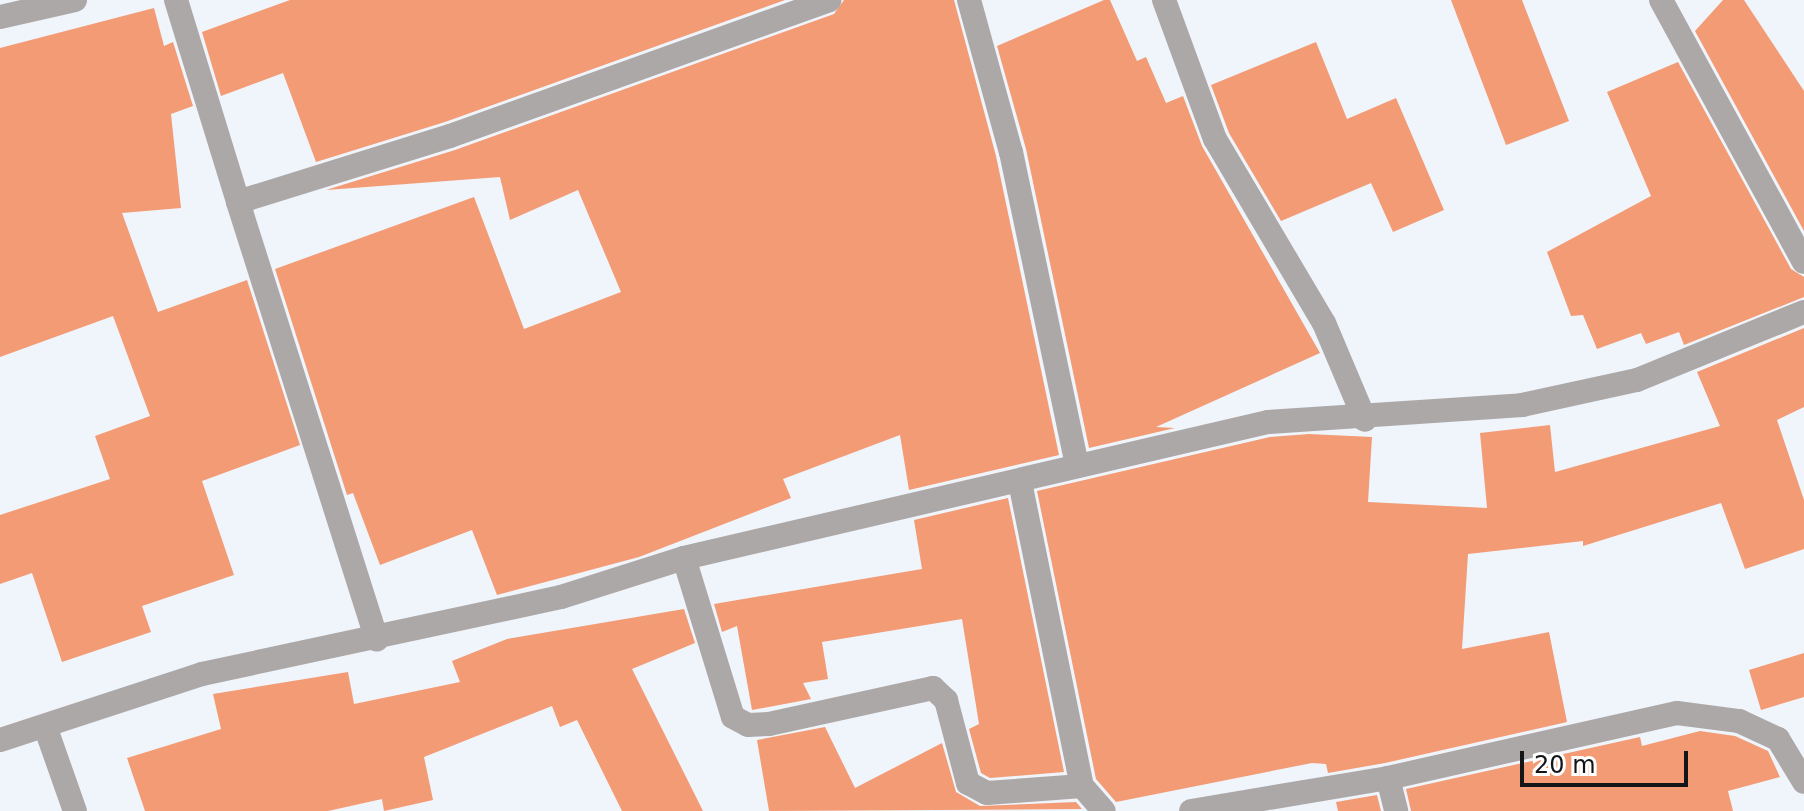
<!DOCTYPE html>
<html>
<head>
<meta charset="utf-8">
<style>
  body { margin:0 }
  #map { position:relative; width:1804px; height:811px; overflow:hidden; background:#f0f4fb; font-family:"DejaVu Sans",sans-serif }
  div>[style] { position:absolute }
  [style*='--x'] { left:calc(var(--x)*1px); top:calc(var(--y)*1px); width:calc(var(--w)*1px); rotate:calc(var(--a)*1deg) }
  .building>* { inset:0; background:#f29b75 }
  .minor>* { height:24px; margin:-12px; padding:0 12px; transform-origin:12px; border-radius:12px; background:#aca8a7 }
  span { translate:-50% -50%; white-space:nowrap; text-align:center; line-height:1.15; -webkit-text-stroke:6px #fff; paint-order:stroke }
  .scale { position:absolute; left:1520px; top:751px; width:168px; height:36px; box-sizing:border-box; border:4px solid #141518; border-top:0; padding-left:10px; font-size:24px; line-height:28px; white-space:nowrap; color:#141518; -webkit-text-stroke:6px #fff; paint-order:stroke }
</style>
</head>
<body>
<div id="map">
  <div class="building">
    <div style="clip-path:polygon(290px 0,785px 0,445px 122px,316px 162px,283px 73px,221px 96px,202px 32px)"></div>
    <div style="clip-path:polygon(844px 0,954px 0,996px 156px,1059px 455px,909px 490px,900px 435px,783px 479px,791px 498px,639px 557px,497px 595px,472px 530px,380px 565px,353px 493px,347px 495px,275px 269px,474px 197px,524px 329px,621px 292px,578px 190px,510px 220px,500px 177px,326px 190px,455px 150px,834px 14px)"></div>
    <div style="clip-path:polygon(1104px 0,1110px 0,1137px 61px,1146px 57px,1166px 103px,1183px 96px,1202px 146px,1320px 353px,1156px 427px,1175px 428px,1089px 448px,1026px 149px,997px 46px)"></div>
    <div style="clip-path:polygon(1451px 0,1522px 0,1569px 121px,1506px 145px)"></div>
    <div style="clip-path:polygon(1723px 0,1744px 0,1804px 91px,1804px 231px,1695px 31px)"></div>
    <div style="clip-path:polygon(154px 8px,164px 46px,173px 42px,193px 106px,171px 114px,181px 208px,122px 213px,158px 312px,247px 280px,300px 445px,202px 481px,234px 575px,142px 606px,151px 632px,62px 662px,32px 573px,0 584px,0 515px,110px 479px,95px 436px,150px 416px,113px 316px,0 357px,0 48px)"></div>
    <div style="clip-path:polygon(1316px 42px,1347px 119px,1396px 98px,1444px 210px,1393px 232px,1371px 183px,1281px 221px,1229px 133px,1211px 85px)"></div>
    <div style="clip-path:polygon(1678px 62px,1791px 269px,1804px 277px,1804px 297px,1684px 345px,1679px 332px,1646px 344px,1641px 333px,1597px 349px,1583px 315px,1571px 316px,1547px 252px,1651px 196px,1607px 92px)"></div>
    <div style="clip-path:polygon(1804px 328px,1804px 407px,1777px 420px,1804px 500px,1804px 549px,1745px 569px,1721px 503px,1583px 546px,1583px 541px,1468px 554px,1462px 649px,1549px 632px,1567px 722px,1385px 763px,1328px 773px,1326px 764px,1312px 763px,1116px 802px,1096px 779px,1037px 491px,1270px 437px,1309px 434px,1372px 437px,1368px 502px,1487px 508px,1480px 433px,1550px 425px,1555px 472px,1720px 426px,1697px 372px)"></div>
    <div style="clip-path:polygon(1008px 498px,1064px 772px,990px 778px,981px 773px,969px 729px,979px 724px,962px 619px,822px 642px,828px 679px,803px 683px,811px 699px,752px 710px,737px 626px,722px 632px,714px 604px,922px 569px,914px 520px)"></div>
    <div style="clip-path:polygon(684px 609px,695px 643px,632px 669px,703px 811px,622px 811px,577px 720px,560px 727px,552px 706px,424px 757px,433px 800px,384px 811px,382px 799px,328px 811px,145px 811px,127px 758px,221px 729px,213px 694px,348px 672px,354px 704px,460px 682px,452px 661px,507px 639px)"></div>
    <div style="clip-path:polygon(1804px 653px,1804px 697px,1761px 710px,1749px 670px)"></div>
    <div style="clip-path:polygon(825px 727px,855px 788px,942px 743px,956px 792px,980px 806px,1076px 802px,1082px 809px,769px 811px,757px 740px)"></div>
    <div style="clip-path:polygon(1700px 731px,1735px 736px,1768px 751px,1780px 777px,1728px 791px,1733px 811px,1411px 811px,1406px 789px,1640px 737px,1642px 746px)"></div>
    <div style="clip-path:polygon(1377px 795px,1381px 811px,1338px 811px,1336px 802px)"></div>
  </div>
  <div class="minor">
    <div style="--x:176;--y:0;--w:211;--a:72.9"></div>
    <div style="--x:238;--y:202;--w:222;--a:-17.3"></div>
    <div style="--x:450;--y:136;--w:403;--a:-19.7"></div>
    <div style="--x:969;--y:0;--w:158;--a:74.6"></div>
    <div style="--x:1011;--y:152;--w:321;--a:78.1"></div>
    <div style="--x:1164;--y:0;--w:148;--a:69.9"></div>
    <div style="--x:1215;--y:139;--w:214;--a:59.4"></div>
    <div style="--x:1324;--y:323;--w:105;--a:67.1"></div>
    <div style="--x:1661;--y:0;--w:298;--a:61.4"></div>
    <div style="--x:0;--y:17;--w:77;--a:-12.8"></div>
    <div style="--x:238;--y:202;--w:459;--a:72.4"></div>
    <div style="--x:1020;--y:482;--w:310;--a:78.5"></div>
    <div style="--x:1082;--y:786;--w:33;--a:49"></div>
    <div style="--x:684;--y:558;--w:166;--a:72.9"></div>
    <div style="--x:733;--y:717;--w:17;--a:28"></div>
    <div style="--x:748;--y:725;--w:21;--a:-3"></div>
    <div style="--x:769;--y:724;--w:168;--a:-12.4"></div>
    <div style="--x:933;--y:688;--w:18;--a:43"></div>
    <div style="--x:946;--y:700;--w:86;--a:75.2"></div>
    <div style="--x:968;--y:783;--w:21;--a:28"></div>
    <div style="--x:987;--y:793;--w:95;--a:-4.2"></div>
    <div style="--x:45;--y:726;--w:90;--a:70.6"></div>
    <div style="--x:0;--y:740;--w:213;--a:-18.1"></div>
    <div style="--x:202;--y:674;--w:367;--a:-12.1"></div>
    <div style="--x:561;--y:597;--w:129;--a:-17.6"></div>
    <div style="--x:684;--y:558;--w:600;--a:-13.11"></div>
    <div style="--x:1268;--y:422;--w:255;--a:-3.8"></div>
    <div style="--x:1522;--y:405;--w:118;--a:-12.3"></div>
    <div style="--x:1637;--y:380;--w:180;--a:-22.2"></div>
    <div style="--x:1388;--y:778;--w:296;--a:-12.7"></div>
    <div style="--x:1677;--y:713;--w:63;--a:7.4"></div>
    <div style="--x:1739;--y:721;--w:43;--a:24.8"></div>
    <div style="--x:1778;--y:739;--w:50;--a:58.8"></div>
    <div style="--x:1191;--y:811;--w:200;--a:-9.5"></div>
    <div style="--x:1388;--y:778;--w:34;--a:76"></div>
  </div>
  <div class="scale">20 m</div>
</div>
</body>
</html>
